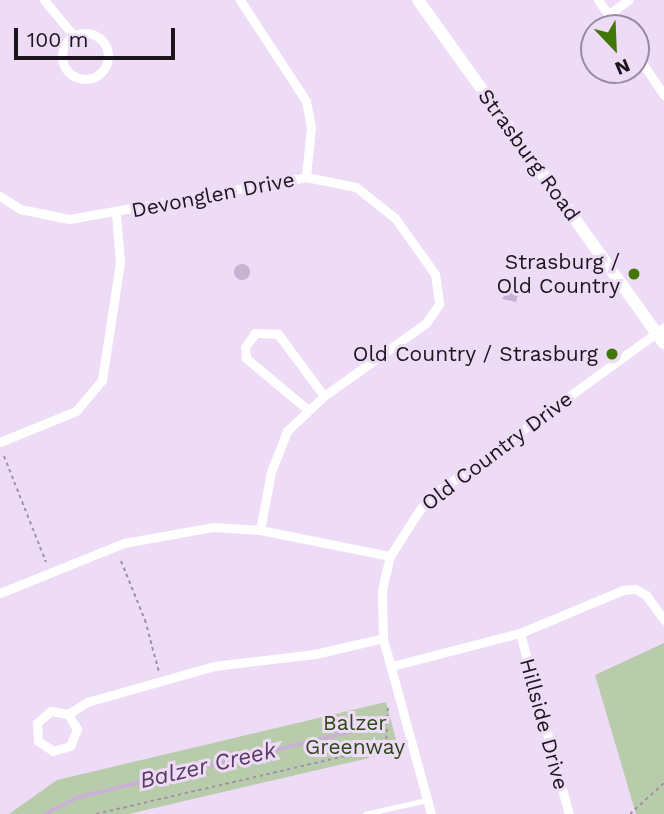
<!DOCTYPE html>
<html>
<head>
<meta charset="utf-8">
<style>
  body { margin:0 }
  #map { position:relative; width:664px; height:814px; overflow:hidden; background:#eedbf5; font-family:"Work Sans",sans-serif }
  div>[style] { position:absolute }
  [style*='--x'] { left:calc(var(--x)*1px); top:calc(var(--y)*1px); width:calc(var(--w)*1px); rotate:calc(var(--a)*1deg) }
  .green>* { inset:0; background:#b8ccac }
  .water>* { inset:0; background:#c8b1d2 }
  .round { border-radius:50% }
  .stream>* { height:3.5px; margin:-1.75px; padding:0 1.75px; transform-origin:1.75px; border-radius:1.75px; background:#c8b1d2 }
  .path>* { height:2px; margin-top:-1px; transform-origin:0; background:repeating-linear-gradient(90deg,#a092a5 0 3.5px,transparent 0 7px) }
  .lane>* { height:4.5px; margin:-2.25px; padding:0 2.25px; transform-origin:2.25px; border-radius:2.25px; background:#fff }
  .street>* { height:9px; margin:-4.5px; padding:0 4.5px; transform-origin:4.5px; border-radius:4.5px; background:#fff }
  .street>.ring { margin:-4.5px; padding:0; box-sizing:content-box; background:none; border:9px solid #fff; border-radius:50% }
  .secondary>* { height:12px; margin:-6px; padding:0 6px; transform-origin:6px; border-radius:6px; background:#fff }
  .dots>* { width:19px; height:19px; translate:-50% -50%; box-sizing:border-box; border:4px solid #eedbf5; border-radius:50% }
  span { translate:-50% -50%; white-space:nowrap; text-align:center; line-height:1.15; -webkit-text-stroke:6px #eedbf5; paint-order:stroke }
  .street-label { font-size:21px; color:#1b141d }
  .poi-label { font-size:21px; color:#1b141d }
  .right { translate:-100% -50%; text-align:right }
  .park-label { font-size:21px; color:#2d4919 }
  .water-label { font-size:23px; color:#593965; font-style:italic }
  .north { position:absolute; left:580px; top:14px; width:70px; height:70px; box-sizing:border-box; background:#eedbf5; border:2px solid #9a8b9f; border-radius:50%; rotate:157deg; font-size:19px; font-weight:700; line-height:28px; text-align:center; color:#1b141d }
  .north::after { content:''; display:block; margin:auto; width:24px; height:32px; background:#407706; clip-path:polygon(50% 0,100% 100%,50% 72%,0 100%) }
  .scale { position:absolute; left:14px; top:28px; width:161px; height:32px; box-sizing:border-box; border:4px solid #1b141d; border-top:0; padding-left:9px; font-size:21px; line-height:24px; white-space:nowrap; color:#1b141d; -webkit-text-stroke:5px #eedbf5; paint-order:stroke }
</style>
</head>
<body>
<div id="map">
  <div class="green">
    <div style="clip-path:polygon(664px 643px,664px 814px,636px 814px,595px 675px)"></div>
    <div style="clip-path:polygon(386px 702px,399px 751px,129px 814px,9px 814px,57px 780px)"></div>
  </div>
  <div class="water">
    <div class="round" style="left:234px;top:264px;width:16px;height:16px"></div>
    <div style="clip-path:polygon(511px 286px,519px 290px,516px 302px,502px 299px)"></div>
  </div>
  <div class="stream">
    <div style="--x:45;--y:814;--w:38;--a:-27"></div>
    <div style="--x:79;--y:797;--w:304;--a:-13.5"></div>
  </div>
  <div class="path">
    <div style="--x:4;--y:456;--w:114;--a:68.4"></div>
    <div style="--x:121;--y:561;--w:64;--a:67.9"></div>
    <div style="--x:145;--y:620;--w:54;--a:74.9"></div>
    <div style="--x:386;--y:746;--w:41;--a:-87.2"></div>
    <div style="--x:96;--y:814;--w:314;--a:-13.1"></div>
    <div style="--x:630;--y:814;--w:46;--a:-42.4"></div>
  </div>
  <div class="lane">
    <div style="--x:365;--y:814;--w:64;--a:-12.7"></div>
  </div>
  <div class="street">
    <div style="--x:44;--y:0;--w:47;--a:50.2"></div>
    <div style="--x:240;--y:0;--w:121;--a:56.8"></div>
    <div style="--x:306;--y:101;--w:26;--a:79"></div>
    <div style="--x:311;--y:127;--w:50;--a:95.7"></div>
    <div style="--x:598;--y:0;--w:34;--a:54"></div>
    <div style="--x:609;--y:14;--w:24;--a:-36"></div>
    <div class="ring" style="left:62px;top:33px;width:37px;height:37px"></div>
    <div style="--x:636;--y:54;--w:50;--a:55.7"></div>
    <div style="--x:0;--y:196;--w:24;--a:33"></div>
    <div style="--x:20;--y:209;--w:50;--a:11.5"></div>
    <div style="--x:69;--y:219;--w:241;--a:-10"></div>
    <div style="--x:306;--y:177;--w:51;--a:11.3"></div>
    <div style="--x:356;--y:187;--w:50;--a:38.5"></div>
    <div style="--x:395;--y:218;--w:69;--a:54.5"></div>
    <div style="--x:435;--y:274;--w:30;--a:82"></div>
    <div style="--x:439;--y:304;--w:23;--a:124"></div>
    <div style="--x:426;--y:323;--w:125;--a:144.4"></div>
    <div style="--x:324;--y:396;--w:51;--a:136.6"></div>
    <div style="--x:287;--y:431;--w:44;--a:111.3"></div>
    <div style="--x:271;--y:472;--w:59;--a:100.7"></div>
    <div style="--x:307;--y:409;--w:80;--a:-140.1"></div>
    <div style="--x:246;--y:358;--w:11;--a:-95"></div>
    <div style="--x:245;--y:347;--w:17;--a:-54"></div>
    <div style="--x:255;--y:333;--w:23;--a:2"></div>
    <div style="--x:278;--y:334;--w:77;--a:53.4"></div>
    <div style="--x:0;--y:442;--w:82;--a:-22.2"></div>
    <div style="--x:76;--y:411;--w:40;--a:-50"></div>
    <div style="--x:102;--y:380;--w:119;--a:-81.3"></div>
    <div style="--x:120;--y:262;--w:48;--a:-94.8"></div>
    <div style="--x:0;--y:593;--w:134;--a:-22"></div>
    <div style="--x:124;--y:543;--w:90;--a:-10.2"></div>
    <div style="--x:213;--y:527;--w:47;--a:3.7"></div>
    <div style="--x:260;--y:530;--w:133;--a:11.3"></div>
    <div style="--x:520;--y:633;--w:188;--a:74.9"></div>
    <div style="--x:392;--y:666;--w:132;--a:-14.5"></div>
    <div style="--x:520;--y:633;--w:112;--a:-22.7"></div>
    <div style="--x:623;--y:590;--w:12;--a:-5"></div>
    <div style="--x:635;--y:589;--w:13;--a:29"></div>
    <div style="--x:646;--y:595;--w:31;--a:54"></div>
    <div style="--x:68;--y:714;--w:17;--a:59"></div>
    <div style="--x:77;--y:729;--w:18;--a:112"></div>
    <div style="--x:70;--y:746;--w:18;--a:164"></div>
    <div style="--x:53;--y:751;--w:18;--a:-146"></div>
    <div style="--x:38;--y:741;--w:18;--a:-93"></div>
    <div style="--x:37;--y:723;--w:18;--a:-41"></div>
    <div style="--x:51;--y:711;--w:17;--a:10"></div>
    <div style="--x:68;--y:714;--w:22;--a:-32"></div>
    <div style="--x:87;--y:702;--w:132;--a:-15.8"></div>
    <div style="--x:214;--y:666;--w:102;--a:-6.8"></div>
    <div style="--x:315;--y:654;--w:70;--a:-13.2"></div>
    <div style="--x:431;--y:814;--w:182;--a:-105.3"></div>
    <div style="--x:383;--y:638;--w:48;--a:-91.2"></div>
    <div style="--x:382;--y:590;--w:35;--a:-77"></div>
    <div style="--x:390;--y:556;--w:56;--a:-57.4"></div>
    <div style="--x:420;--y:509;--w:28;--a:-44"></div>
    <div style="--x:440;--y:490;--w:277;--a:-36"></div>
  </div>
  <div class="secondary">
    <div style="--x:418;--y:0;--w:422;--a:54.4"></div>
  </div>
  <div class="dots">
    <div style="left:634px;top:274px;background:#407706"></div>
    <div style="left:612px;top:354px;background:#407706"></div>
  </div>
  <div class="street-label">
    <span style="left:529px;top:155px;rotate:54deg">Strasburg Road</span>
    <span style="left:213px;top:195px;rotate:-11deg">Devonglen Drive</span>
    <span style="left:497px;top:451px;rotate:-37deg">Old Country Drive</span>
    <span style="left:544px;top:724px;rotate:75deg">Hillside Drive</span>
  </div>
  <div class="poi-label">
    <span class="right" style="left:620px;top:274px">Strasburg /<br>Old Country</span>
    <span class="right" style="left:598px;top:354px">Old Country / Strasburg</span>
  </div>
  <div class="park-label">
    <span style="left:355px;top:735px">Balzer<br>Greenway</span>
  </div>
  <div class="water-label">
    <span style="left:208px;top:766px;rotate:-13deg">Balzer Creek</span>
  </div>
  <div class="north">N</div>
  <div class="scale">100 m</div>
</div>
</body>
</html>
